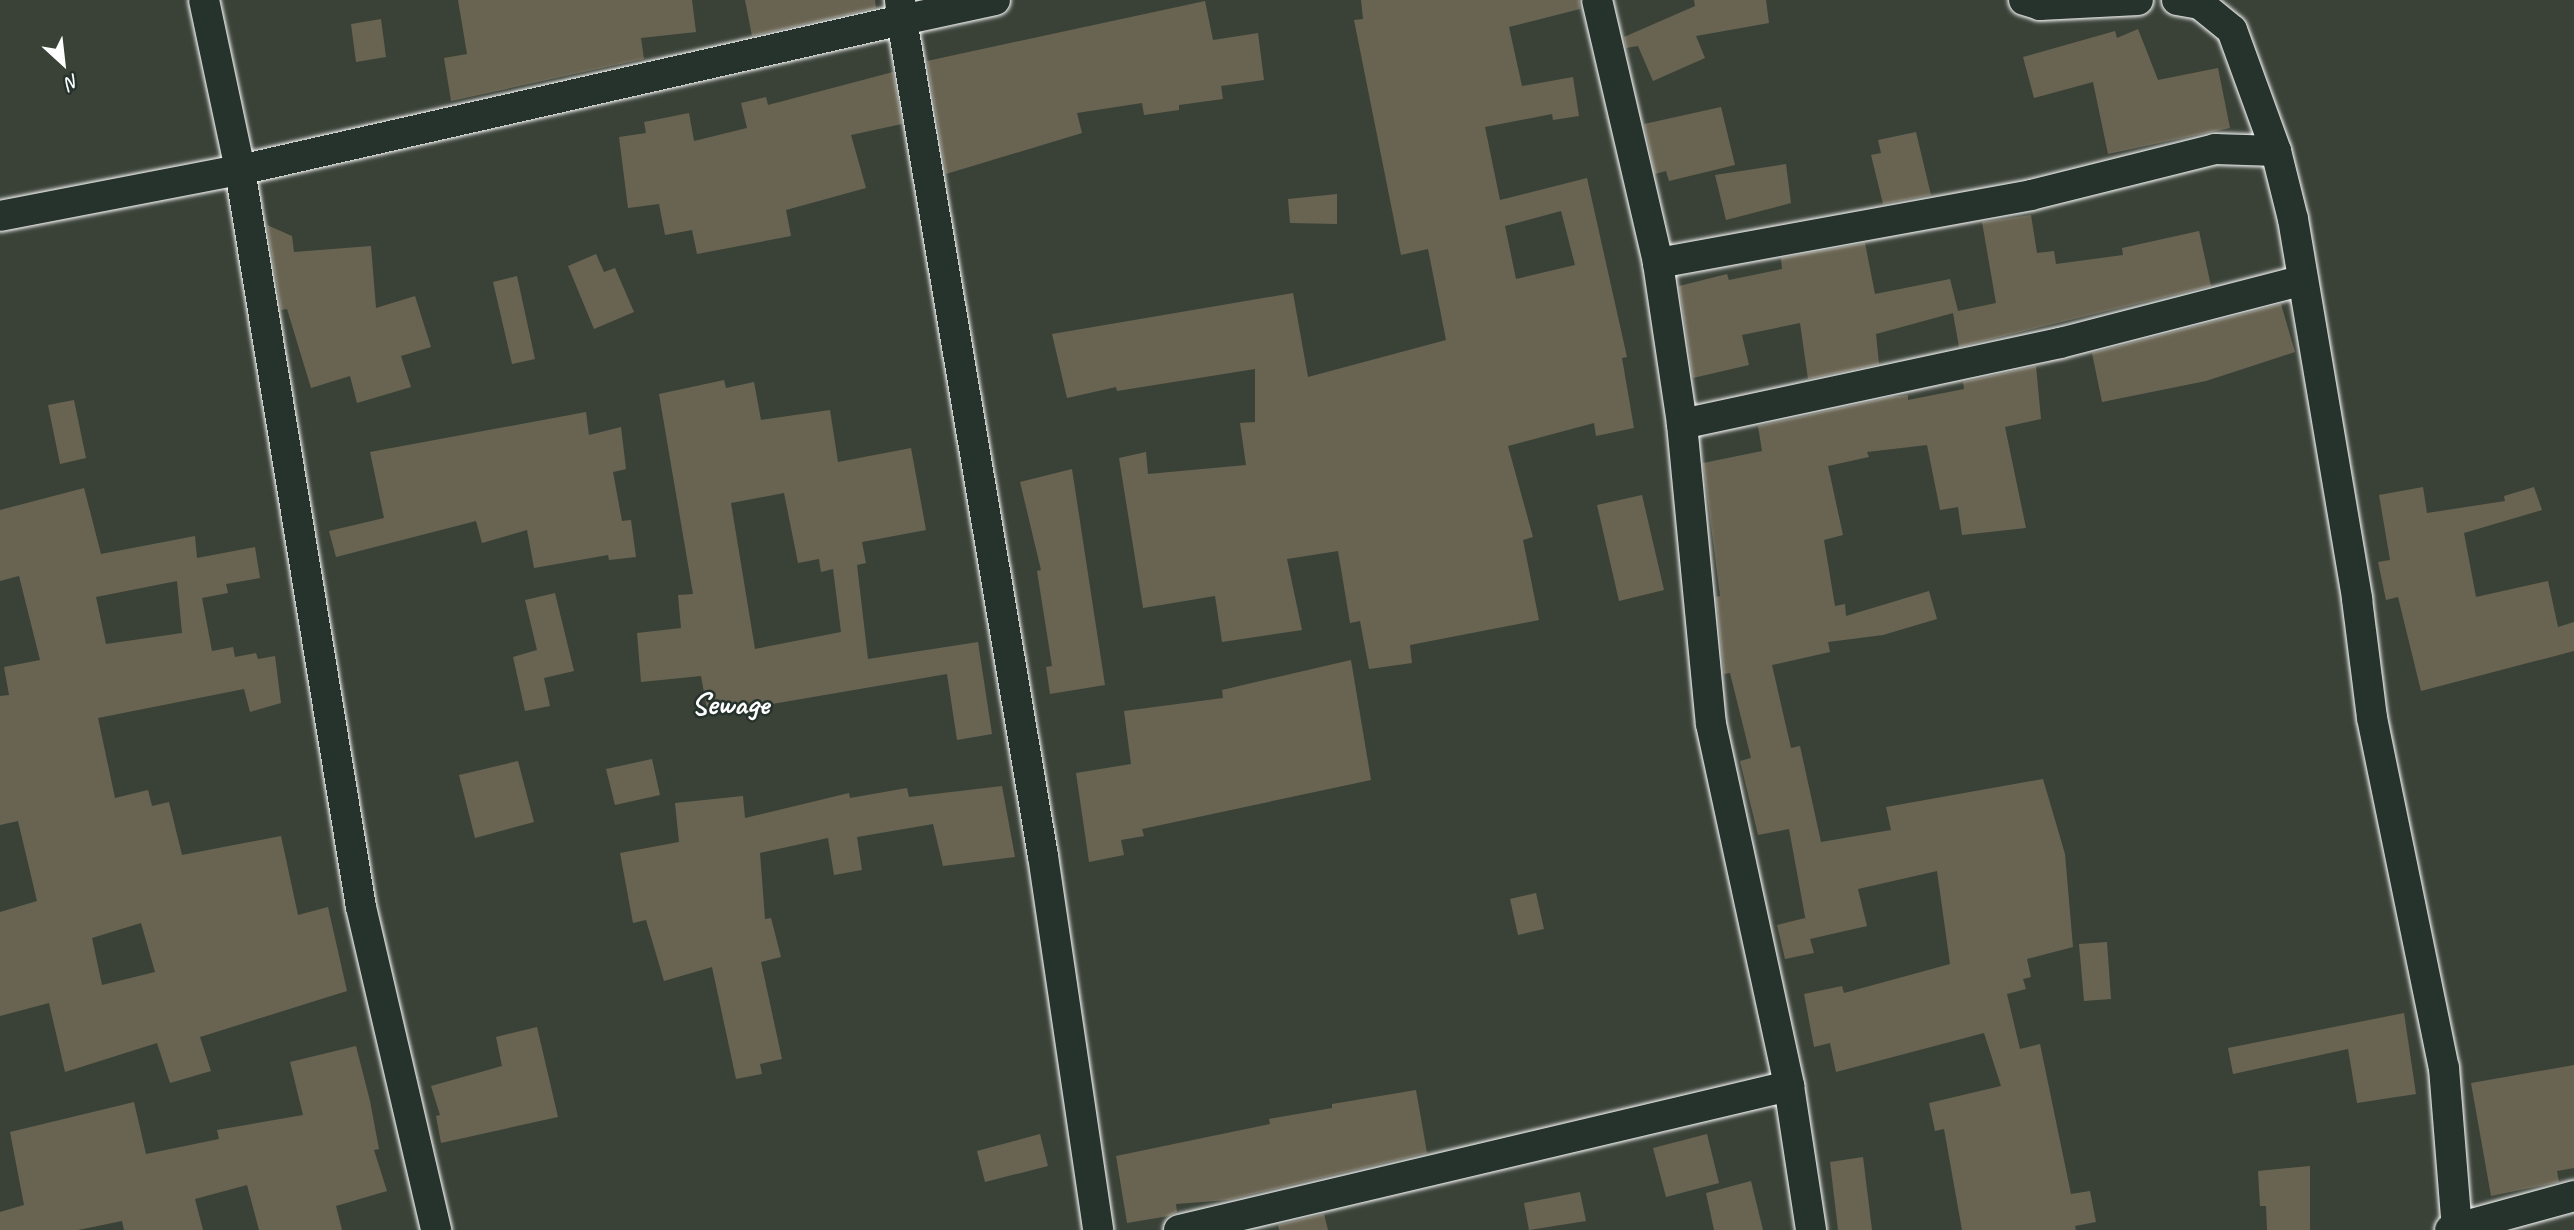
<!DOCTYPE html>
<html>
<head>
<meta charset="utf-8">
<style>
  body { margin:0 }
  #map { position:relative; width:2574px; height:1230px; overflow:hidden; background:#3a4238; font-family:Caveat,sans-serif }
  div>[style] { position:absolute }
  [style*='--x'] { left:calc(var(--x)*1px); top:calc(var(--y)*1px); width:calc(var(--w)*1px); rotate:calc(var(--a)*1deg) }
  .building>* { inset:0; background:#696452 }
  .roads { filter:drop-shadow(0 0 2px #fff) drop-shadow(0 0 2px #fff) }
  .street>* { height:30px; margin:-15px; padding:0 15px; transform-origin:15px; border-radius:15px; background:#26332d }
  span { translate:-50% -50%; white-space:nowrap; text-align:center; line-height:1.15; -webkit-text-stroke:5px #26332d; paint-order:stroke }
  .quarter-label { font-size:32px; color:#fff; font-weight:700 }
  .north { position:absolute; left:28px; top:28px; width:70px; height:70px; -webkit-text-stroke:5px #26332d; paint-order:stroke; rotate:153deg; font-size:19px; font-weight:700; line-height:28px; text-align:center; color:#fff }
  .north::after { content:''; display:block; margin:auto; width:24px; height:32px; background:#fff; clip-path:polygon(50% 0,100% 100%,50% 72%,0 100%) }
</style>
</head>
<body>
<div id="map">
  <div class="building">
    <div style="clip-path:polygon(458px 0,692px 0,696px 32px,641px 38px,644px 59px,451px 101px,444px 58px,467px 54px)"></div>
    <div style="clip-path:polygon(745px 0,875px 0,876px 8px,752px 36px)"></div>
    <div style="clip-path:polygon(evenodd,1361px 0,1579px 0,1580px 9px,1509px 27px,1522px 86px,1573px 77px,1579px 116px,1553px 120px,1552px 114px,1485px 127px,1500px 200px,1587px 178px,1627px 357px,1622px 358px,1634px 428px,1596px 436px,1594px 423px,1508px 446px,1533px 537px,1523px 540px,1539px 620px,1410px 645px,1412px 663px,1369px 669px,1360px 621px,1350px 623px,1338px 551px,1287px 559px,1302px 630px,1222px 642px,1215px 596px,1143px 608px,1119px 458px,1146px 452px,1148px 474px,1246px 465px,1240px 423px,1255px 422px,1255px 369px,1117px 391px,1116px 387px,1067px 398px,1052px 334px,1293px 293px,1308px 377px,1446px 340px,1428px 249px,1401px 255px,1354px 20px,1363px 19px,1361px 0,1561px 211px,1575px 265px,1516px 279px,1505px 226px,1561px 211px)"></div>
    <div style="clip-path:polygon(1694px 0,1766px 0,1769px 23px,1696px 36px,1705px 58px,1653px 81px,1638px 46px,1626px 48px,1624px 37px,1695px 6px)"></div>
    <div style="clip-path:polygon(1205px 1px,1213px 40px,1258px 33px,1264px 80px,1221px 86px,1223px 99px,1179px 105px,1179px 110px,1144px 115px,1142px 103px,1077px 113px,1082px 133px,946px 174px,927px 61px)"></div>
    <div style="clip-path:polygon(381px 19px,386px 57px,356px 62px,351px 24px)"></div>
    <div style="clip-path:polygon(2138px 29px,2158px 80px,2218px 68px,2230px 128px,2108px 154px,2093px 82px,2034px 98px,2023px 57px,2115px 31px,2117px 38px)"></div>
    <div style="clip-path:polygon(893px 72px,902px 124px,851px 135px,866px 188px,786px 210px,791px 236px,697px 254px,692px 230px,665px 235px,659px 204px,628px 208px,619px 137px,646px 133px,644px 122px,689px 113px,694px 141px,747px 128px,741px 103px,766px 97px,768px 105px)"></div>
    <div style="clip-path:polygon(1721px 107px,1735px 165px,1669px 181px,1666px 171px,1655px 174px,1644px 124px)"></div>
    <div style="clip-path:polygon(1916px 132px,1931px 195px,1883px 204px,1871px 155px,1881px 153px,1878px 140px)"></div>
    <div style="clip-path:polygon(1786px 164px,1791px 203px,1726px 220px,1715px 175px)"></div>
    <div style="clip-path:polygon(1337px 194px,1337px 224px,1290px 223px,1288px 199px)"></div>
    <div style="clip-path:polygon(2031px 215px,2037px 253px,2054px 251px,2056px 264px,2123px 255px,2122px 248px,2199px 231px,2211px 286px,1959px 347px,1953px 313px,1876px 334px,1879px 364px,1808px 379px,1800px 323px,1742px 335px,1749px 365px,1693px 378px,1679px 286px,1727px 274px,1729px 280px,1782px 269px,1781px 258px,1865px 243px,1875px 294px,1950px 279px,1958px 311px,1996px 303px,1982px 222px)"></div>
    <div style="clip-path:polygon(267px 225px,292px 236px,294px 252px,371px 246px,376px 308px,415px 296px,431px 347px,401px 356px,411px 387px,357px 403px,350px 376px,311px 388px,287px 309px,281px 310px)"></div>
    <div style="clip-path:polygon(596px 254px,604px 272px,615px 268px,634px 312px,594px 329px,568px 266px)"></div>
    <div style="clip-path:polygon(517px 276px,535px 359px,512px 364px,493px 282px)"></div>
    <div style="clip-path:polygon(2281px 304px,2295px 352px,2206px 381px,2102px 402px,2092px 353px)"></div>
    <div style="clip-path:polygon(2036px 366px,2041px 419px,2005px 427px,2026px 528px,1962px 535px,1958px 507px,1940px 510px,1927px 445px,1867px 452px,1869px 457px,1828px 466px,1843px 535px,1824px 540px,1835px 606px,1845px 604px,1846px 616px,1929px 591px,1937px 619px,1883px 635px,1828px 642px,1830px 652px,1772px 665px,1791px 748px,1800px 746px,1821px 842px,1891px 830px,1886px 807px,2043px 779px,2065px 854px,2073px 947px,2027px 959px,2031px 977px,2023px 979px,2026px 989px,2007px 994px,2020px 1049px,2040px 1044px,2071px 1194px,2090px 1191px,2096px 1222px,2075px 1226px,2076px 1230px,1962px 1230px,1944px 1129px,1935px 1131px,1929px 1103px,2001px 1086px,1984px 1033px,1836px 1072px,1830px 1043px,1814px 1047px,1804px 994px,1842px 986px,1844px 993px,1950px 964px,1937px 871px,1858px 889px,1867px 926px,1810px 939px,1814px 953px,1785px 959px,1777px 925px,1805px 918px,1806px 922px,1789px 829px,1758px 835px,1740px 761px,1751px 758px,1730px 673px,1724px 674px,1716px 597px,1720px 596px,1703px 463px,1762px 451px,1758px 426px,1891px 397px,1908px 395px,1908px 400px,1964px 389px,1963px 382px)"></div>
    <div style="clip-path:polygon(evenodd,724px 380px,726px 388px,754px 382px,761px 420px,830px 410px,838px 462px,911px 448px,926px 530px,862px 542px,866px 563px,857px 565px,868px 659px,978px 642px,992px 734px,957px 740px,947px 674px,708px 715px,701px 676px,641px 682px,637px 633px,681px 628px,678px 595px,693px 594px,659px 394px,724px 380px,784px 493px,798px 563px,819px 559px,821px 572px,833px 569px,841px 632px,755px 649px,731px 503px,784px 493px)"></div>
    <div style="clip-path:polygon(74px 400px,86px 458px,60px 464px,48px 405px)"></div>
    <div style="clip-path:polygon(586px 412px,589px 435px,621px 427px,626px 469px,613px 472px,622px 521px,631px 520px,636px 557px,609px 560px,608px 555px,534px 568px,527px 530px,482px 543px,476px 521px,336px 557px,329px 531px,384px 518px,370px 452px)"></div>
    <div style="clip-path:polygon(1072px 469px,1105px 685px,1050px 694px,1046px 667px,1052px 666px,1037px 571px,1041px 570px,1020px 482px)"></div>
    <div style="clip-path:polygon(2423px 487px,2427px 513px,2505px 501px,2504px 496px,2534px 487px,2542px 510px,2464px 533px,2476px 597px,2548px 581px,2558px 627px,2574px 622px,2574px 651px,2421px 691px,2398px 597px,2386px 600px,2378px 562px,2390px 560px,2379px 495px)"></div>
    <div style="clip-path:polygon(evenodd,84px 488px,101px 554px,195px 536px,197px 558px,255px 547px,260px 578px,226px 584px,228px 593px,202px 598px,212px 651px,233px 647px,235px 657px,256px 653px,258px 659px,275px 656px,281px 703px,250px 712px,244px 689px,98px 718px,115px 798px,148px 790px,152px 806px,169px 802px,182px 855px,281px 836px,298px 915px,328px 907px,347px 991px,200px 1037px,211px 1071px,170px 1083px,157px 1043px,65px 1072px,49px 1003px,0 1016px,0 912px,37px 901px,18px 821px,0 825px,0 696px,9px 695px,4px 667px,40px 660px,19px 576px,0 581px,0 510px,84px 488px,177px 581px,182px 633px,106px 644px,96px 597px,177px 581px,84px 488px,141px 923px,155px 972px,102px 985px,92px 938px,141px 923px)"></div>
    <div style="clip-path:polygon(1642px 495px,1664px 590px,1619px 601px,1597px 505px)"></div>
    <div style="clip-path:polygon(555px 593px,574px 671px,544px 678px,550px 706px,525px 711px,513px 657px,537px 650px,525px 600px)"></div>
    <div style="clip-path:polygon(1351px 660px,1371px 780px,1142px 829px,1144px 836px,1121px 840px,1124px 855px,1089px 862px,1076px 773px,1131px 764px,1124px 711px,1223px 698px,1222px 690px)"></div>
    <div style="clip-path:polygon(652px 759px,660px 795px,615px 805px,606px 769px)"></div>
    <div style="clip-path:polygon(518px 761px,534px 822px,475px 838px,459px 775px)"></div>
    <div style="clip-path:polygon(1002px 786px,1015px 857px,943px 866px,933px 824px,857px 837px,862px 870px,834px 875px,828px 838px,760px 853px,765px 919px,771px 918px,781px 957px,761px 962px,782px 1059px,760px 1064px,762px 1074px,736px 1079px,712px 967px,664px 981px,646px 920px,633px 923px,620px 853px,679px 842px,675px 803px,743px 796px,745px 818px,849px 793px,850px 798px,907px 788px,909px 797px)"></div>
    <div style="clip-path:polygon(1536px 893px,1544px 929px,1518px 935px,1510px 899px)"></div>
    <div style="clip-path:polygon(2107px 942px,2111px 999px,2084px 1001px,2079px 944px)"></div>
    <div style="clip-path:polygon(2404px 1013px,2416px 1094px,2357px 1103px,2348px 1049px,2233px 1074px,2228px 1048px)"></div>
    <div style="clip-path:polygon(537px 1027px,558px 1117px,441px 1143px,436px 1116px,440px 1115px,431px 1086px,502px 1066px,496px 1037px)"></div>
    <div style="clip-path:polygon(356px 1046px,370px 1101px,379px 1149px,374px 1150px,387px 1191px,336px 1206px,342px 1230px,259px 1230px,247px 1185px,195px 1199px,203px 1230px,124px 1230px,122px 1221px,78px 1230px,0 1230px,0 1212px,24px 1205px,10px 1132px,134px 1102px,146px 1154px,219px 1139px,217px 1130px,303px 1115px,290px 1062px)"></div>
    <div style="clip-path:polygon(2574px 1065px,2574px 1168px,2557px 1171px,2559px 1182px,2491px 1196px,2471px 1083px)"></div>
    <div style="clip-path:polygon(1416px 1090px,1427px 1153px,1228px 1200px,1176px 1204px,1177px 1212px,1169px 1216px,1127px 1223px,1116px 1156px,1270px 1124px,1269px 1119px,1332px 1108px,1332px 1104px)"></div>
    <div style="clip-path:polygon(1040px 1134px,1048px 1166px,985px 1182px,977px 1151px)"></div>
    <div style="clip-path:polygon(1707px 1134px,1719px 1183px,1666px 1197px,1653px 1148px)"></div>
    <div style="clip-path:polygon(1863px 1157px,1872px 1230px,1838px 1230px,1830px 1162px)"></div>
    <div style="clip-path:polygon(2310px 1166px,2310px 1230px,2267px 1230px,2266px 1206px,2260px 1206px,2258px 1171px)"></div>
    <div style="clip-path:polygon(1751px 1181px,1763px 1230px,1714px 1230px,1706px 1193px)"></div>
    <div style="clip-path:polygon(1580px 1192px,1586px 1221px,1529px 1230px,1524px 1203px)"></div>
    <div style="clip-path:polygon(1324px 1214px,1328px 1230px,1279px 1230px,1278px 1225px)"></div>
  </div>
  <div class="roads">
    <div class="street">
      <div style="--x:204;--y:0;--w:174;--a:78"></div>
      <div style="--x:240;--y:170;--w:747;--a:80.68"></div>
      <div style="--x:361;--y:907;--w:332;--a:76.9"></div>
      <div style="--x:900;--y:0;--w:20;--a:84"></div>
      <div style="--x:902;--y:20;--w:95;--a:-12.1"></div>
      <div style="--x:1597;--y:0;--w:270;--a:76.9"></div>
      <div style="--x:1658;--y:263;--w:163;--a:81.5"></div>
      <div style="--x:1682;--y:424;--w:301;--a:84.5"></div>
      <div style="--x:1711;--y:724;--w:370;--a:77.8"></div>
      <div style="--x:1789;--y:1086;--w:146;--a:81.3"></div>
      <div style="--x:2024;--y:0;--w:17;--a:17"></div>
      <div style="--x:2040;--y:5;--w:98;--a:-2.9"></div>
      <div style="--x:2177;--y:0;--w:23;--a:10"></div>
      <div style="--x:2200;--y:4;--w:41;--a:39.1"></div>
      <div style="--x:2232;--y:30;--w:129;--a:70"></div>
      <div style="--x:2276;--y:151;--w:70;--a:76"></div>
      <div style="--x:2293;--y:219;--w:385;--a:80.4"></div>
      <div style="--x:2357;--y:599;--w:120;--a:82.8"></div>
      <div style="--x:2372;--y:718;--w:357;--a:78.4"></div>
      <div style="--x:2444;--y:1068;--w:163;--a:85.4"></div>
      <div style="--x:0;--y:216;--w:244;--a:-10.9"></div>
      <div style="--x:240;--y:170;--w:679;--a:-12.77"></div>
      <div style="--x:902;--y:20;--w:848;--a:80.43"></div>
      <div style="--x:1043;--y:856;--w:378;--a:81.6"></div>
      <div style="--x:1658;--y:263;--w:379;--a:-10.3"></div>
      <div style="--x:2031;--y:195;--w:190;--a:-14"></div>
      <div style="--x:2215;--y:149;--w:61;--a:1.9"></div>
      <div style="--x:1682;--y:424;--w:387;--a:-12.1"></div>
      <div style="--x:2060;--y:343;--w:248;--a:-14.5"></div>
      <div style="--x:1179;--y:1230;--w:627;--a:-13.28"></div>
      <div style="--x:2450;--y:1230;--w:129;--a:-15.3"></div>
    </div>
  </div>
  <div class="quarter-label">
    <span style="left:730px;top:704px">Sewage</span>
  </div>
  <div class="north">N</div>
</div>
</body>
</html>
